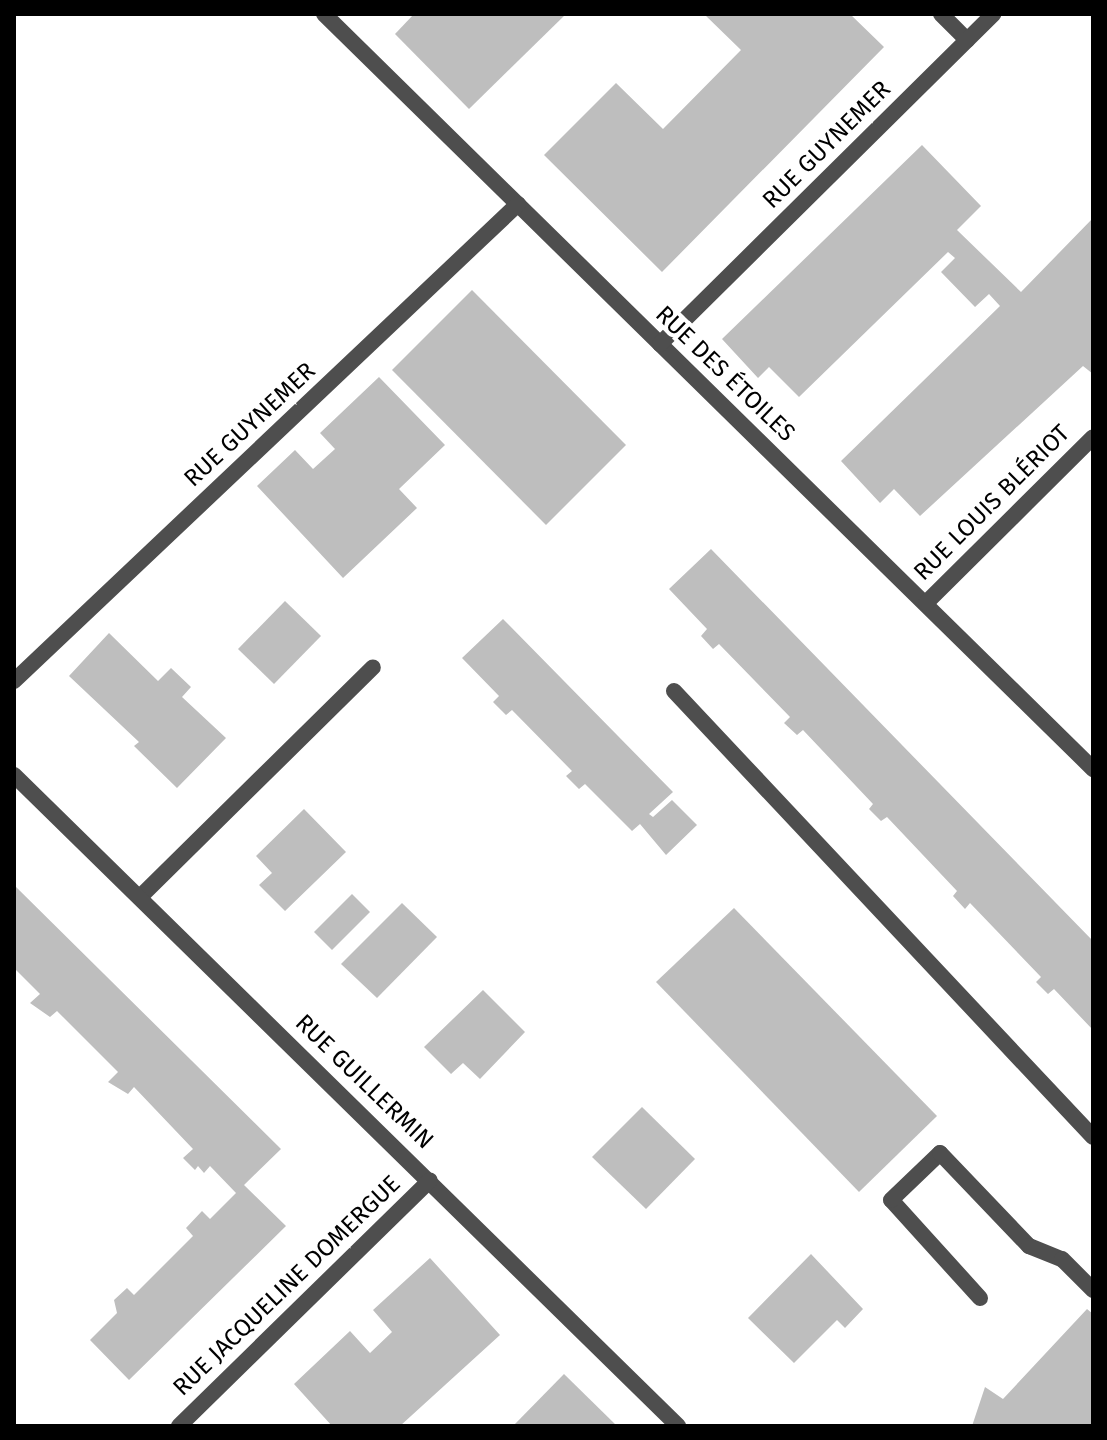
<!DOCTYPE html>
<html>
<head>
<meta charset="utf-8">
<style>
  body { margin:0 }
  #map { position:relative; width:1107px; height:1440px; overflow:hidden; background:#fff; font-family:"Fira Sans",sans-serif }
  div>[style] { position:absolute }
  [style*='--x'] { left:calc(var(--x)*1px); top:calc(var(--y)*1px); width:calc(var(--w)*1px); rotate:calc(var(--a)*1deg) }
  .building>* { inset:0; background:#bebebe }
  .service>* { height:16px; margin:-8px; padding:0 8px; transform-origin:8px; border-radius:8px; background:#4e4e4e }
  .minor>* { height:16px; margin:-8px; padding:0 8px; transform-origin:8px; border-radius:8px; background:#4e4e4e }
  span { translate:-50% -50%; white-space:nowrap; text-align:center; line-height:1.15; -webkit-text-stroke:8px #fff; paint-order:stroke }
  .street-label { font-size:24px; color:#000 }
  .frame { position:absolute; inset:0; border:16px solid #000; pointer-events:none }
</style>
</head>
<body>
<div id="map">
  <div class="building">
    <div style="clip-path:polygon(414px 14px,566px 14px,469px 109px,395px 34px)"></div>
    <div style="clip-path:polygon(704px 14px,850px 14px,884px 47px,662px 272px,544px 155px,616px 83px,663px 129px,741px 50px)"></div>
    <div style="clip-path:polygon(922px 145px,981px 206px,957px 230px,1021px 292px,1093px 218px,1093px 374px,1083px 366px,920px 516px,894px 489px,880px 503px,841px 461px,1000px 306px,989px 294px,975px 307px,941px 272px,955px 258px,948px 252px,799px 397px,769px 367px,758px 378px,722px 339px)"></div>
    <div style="clip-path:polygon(472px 290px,626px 445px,546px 525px,392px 370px)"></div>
    <div style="clip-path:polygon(379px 377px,445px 445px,399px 489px,417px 508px,343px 578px,257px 486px,295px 450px,313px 469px,335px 449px,320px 433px)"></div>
    <div style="clip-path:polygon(711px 549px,1093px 941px,1093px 1030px,1054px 989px,1048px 994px,1036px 982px,1041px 977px,970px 903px,965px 909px,953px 896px,957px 891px,887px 817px,881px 821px,869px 809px,873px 804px,803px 730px,797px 735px,784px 723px,790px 717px,719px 644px,713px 649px,701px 636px,707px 629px,669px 589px)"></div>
    <div style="clip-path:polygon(285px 601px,321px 636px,274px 684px,238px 649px)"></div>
    <div style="clip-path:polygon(503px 619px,673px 792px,649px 814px,653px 817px,672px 800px,697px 825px,666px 855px,640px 824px,632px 831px,585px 784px,579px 789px,566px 776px,572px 771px,512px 710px,506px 715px,493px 702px,499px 696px,462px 658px)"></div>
    <div style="clip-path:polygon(109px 633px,158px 681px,171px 668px,191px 687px,182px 697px,226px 738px,177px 788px,134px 746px,139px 742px,69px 676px)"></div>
    <div style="clip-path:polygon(304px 809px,346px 852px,285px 911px,259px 885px,272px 873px,256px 856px)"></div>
    <div style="clip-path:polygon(14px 885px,281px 1149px,244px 1185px,286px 1226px,129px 1380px,90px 1340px,117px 1313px,114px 1300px,127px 1288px,134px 1295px,193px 1236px,186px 1228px,202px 1211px,210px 1219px,236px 1193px,210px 1166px,204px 1173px,198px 1166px,195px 1170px,183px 1158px,193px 1149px,134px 1087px,128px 1094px,108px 1082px,118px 1072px,57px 1011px,50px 1017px,30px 1003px,40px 994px,14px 968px)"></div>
    <div style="clip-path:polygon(352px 894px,370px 912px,332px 950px,314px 932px)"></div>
    <div style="clip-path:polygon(402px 903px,437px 937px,377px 998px,341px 964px)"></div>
    <div style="clip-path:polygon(734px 908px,937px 1116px,859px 1192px,656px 982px)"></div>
    <div style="clip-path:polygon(483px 990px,525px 1032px,480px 1079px,463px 1063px,451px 1074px,424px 1047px)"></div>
    <div style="clip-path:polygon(642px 1107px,695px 1159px,646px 1209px,592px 1157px)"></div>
    <div style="clip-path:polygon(811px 1254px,863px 1309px,845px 1328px,837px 1320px,794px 1363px,748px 1318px)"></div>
    <div style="clip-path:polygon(430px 1258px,500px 1335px,400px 1426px,332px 1426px,294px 1384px,350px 1331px,370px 1353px,392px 1332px,373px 1310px)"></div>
    <div style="clip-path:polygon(1087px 1309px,1093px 1314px,1093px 1426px,972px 1426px,985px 1387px,1003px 1399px)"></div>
    <div style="clip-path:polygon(564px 1374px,617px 1426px,513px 1426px)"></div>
  </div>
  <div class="service">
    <div style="--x:674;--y:691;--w:612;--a:46.79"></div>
    <div style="--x:140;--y:897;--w:327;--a:-44.6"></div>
    <div style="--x:980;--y:1298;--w:132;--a:-132.2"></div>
    <div style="--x:891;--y:1200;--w:68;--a:-43.8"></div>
    <div style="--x:940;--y:1153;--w:129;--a:46.3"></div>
    <div style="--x:1029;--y:1246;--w:35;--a:22"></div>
    <div style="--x:1062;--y:1259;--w:44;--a:45"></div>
  </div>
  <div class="minor">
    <div style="--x:324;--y:14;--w:1078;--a:44.47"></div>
    <div style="--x:941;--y:14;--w:37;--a:45"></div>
    <div style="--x:660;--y:344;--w:469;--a:-44.7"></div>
    <div style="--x:926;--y:603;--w:235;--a:-44.8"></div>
    <div style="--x:14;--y:681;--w:694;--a:-43.42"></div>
    <div style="--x:14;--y:775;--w:930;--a:44.43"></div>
    <div style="--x:179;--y:1426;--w:351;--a:-44.4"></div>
  </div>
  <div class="street-label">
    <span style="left:827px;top:145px;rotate:-45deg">RUE GUYNEMER</span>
    <span style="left:725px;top:374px;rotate:44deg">RUE DES ÉTOILES</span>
    <span style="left:250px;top:425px;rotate:-43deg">RUE GUYNEMER</span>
    <span style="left:992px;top:503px;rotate:-45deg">RUE LOUIS BLÉRIOT</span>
    <span style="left:364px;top:1082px;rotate:44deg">RUE GUILLERMIN</span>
    <span style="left:287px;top:1286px;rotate:-44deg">RUE JACQUELINE DOMERGUE</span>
  </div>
  <div class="frame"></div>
</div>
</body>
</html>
